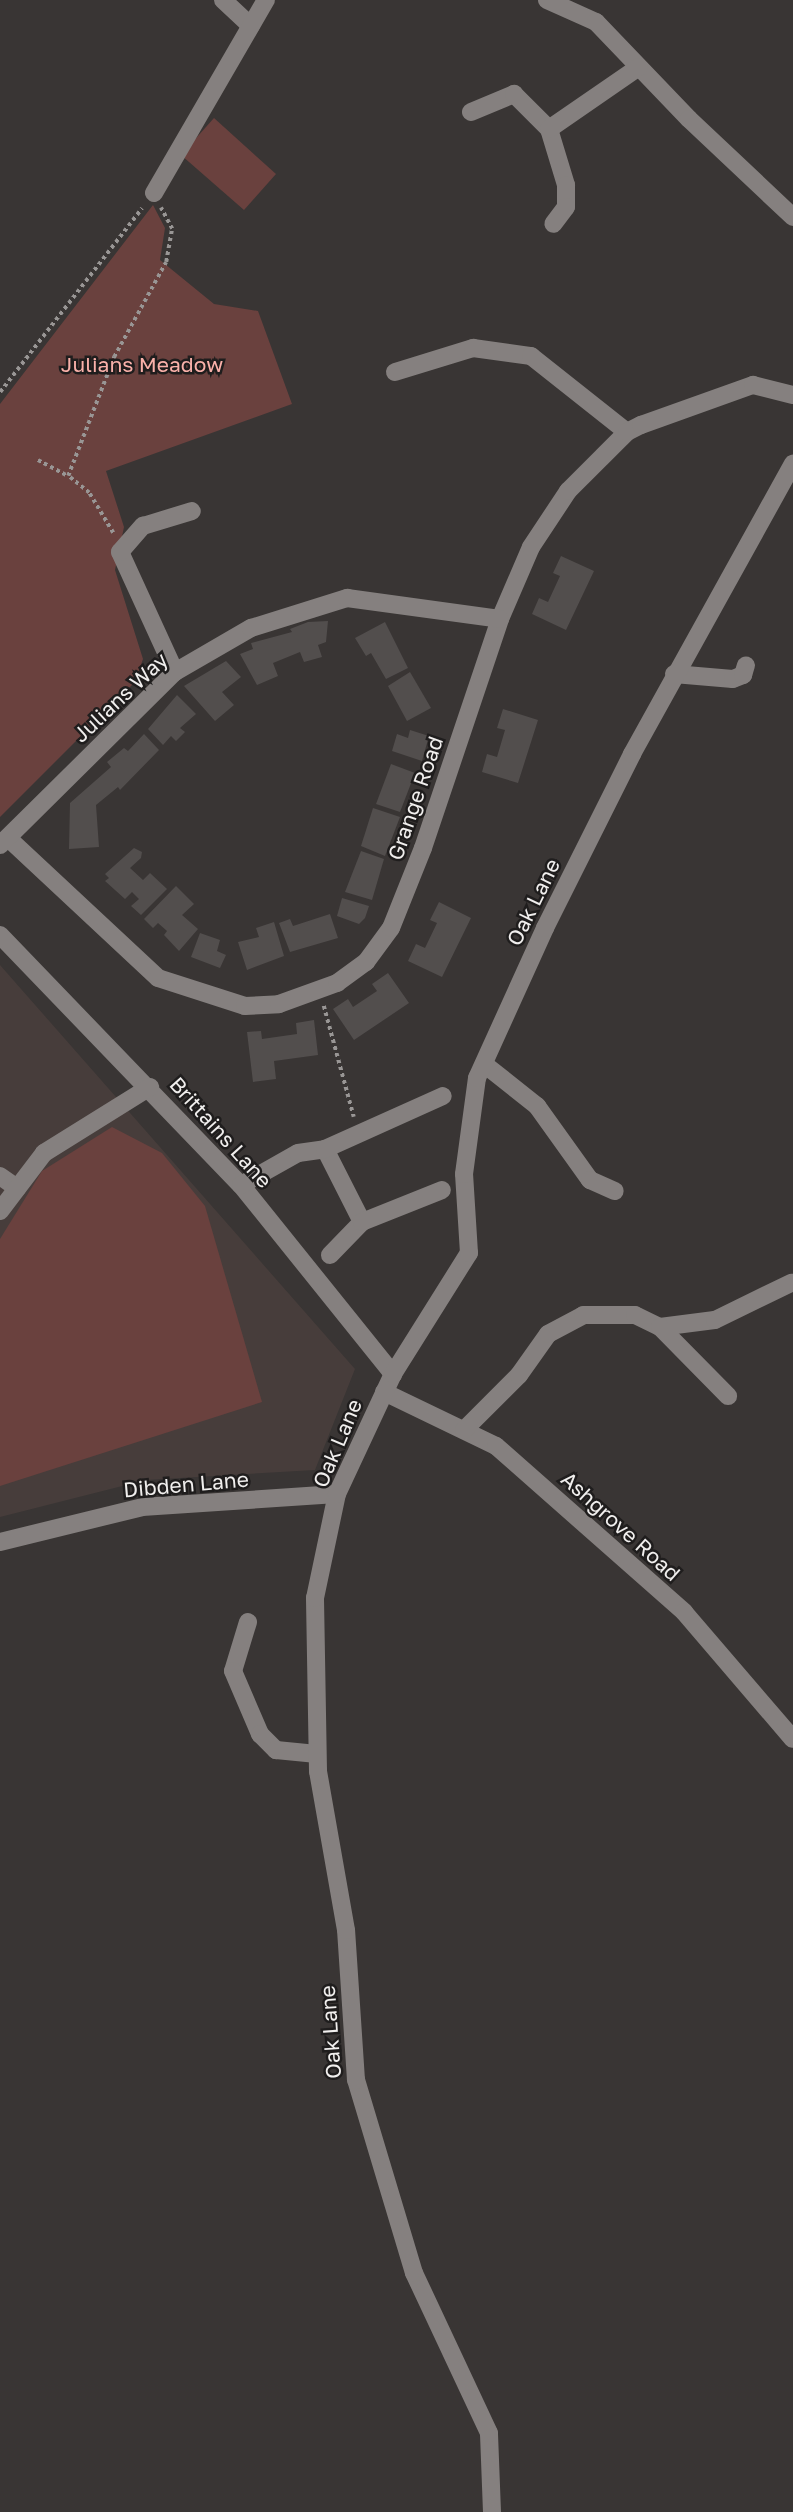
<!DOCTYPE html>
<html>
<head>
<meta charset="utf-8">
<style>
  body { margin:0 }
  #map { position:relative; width:793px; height:2512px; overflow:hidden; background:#393534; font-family:"Golos Text",sans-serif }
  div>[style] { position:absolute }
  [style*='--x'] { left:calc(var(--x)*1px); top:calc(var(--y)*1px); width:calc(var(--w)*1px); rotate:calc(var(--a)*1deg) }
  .built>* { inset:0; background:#473d3b }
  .green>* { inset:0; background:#6a413e }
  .building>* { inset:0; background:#524e4d }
  .path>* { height:3.5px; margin-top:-1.75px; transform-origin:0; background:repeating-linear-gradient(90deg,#999695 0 3.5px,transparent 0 7px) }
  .minor>* { height:18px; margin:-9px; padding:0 9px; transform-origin:9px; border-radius:9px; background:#85807f }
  span { translate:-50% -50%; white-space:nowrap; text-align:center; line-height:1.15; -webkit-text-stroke:5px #1f1d1d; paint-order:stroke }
  .park-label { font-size:21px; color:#fab1aa }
  .street-label { font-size:21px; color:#f1efee }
</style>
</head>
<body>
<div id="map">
  <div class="built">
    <div style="clip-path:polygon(0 965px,355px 1369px,315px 1470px,146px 1480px,0 1517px)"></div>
  </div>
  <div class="green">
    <div style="clip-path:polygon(214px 118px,276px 174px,244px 210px,181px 155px)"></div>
    <div style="clip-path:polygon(153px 205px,165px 228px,160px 260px,214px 304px,258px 311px,292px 404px,106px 471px,124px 527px,115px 570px,143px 659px,135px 682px,0 817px,0 404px)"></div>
    <div style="clip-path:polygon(112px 1127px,162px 1153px,205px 1206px,262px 1402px,0 1486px,0 1239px,42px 1171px)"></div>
  </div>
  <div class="building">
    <div style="clip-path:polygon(561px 556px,594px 571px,566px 630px,532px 614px,539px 598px,548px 602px,560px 576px,553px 573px)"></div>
    <div style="clip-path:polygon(328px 621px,326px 642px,318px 645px,322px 657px,304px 662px,300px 652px,273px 663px,278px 676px,257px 685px,240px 654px,253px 649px,251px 643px,292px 632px,290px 629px,308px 622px)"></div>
    <div style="clip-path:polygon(385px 622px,408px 668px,386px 679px,371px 653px,366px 656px,355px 638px)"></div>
    <div style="clip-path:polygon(226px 661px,241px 677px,222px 692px,234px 705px,215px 721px,184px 686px)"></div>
    <div style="clip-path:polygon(410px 672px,431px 708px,407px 721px,388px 686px)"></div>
    <div style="clip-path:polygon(177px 695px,196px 714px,180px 728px,185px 732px,176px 741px,171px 736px,163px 745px,148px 729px)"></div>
    <div style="clip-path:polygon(503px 709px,538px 720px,518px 783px,482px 772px,487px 754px,497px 757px,505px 730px,497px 728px)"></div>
    <div style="clip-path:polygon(410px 730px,429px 736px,422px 761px,392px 751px,397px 734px,408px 738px)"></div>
    <div style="clip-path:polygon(144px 734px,159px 750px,120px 790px,118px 787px,96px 805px,99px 847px,69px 849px,70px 803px,111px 767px,107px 762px,124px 748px,128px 751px)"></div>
    <div style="clip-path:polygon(391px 764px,415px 773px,400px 812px,376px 804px)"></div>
    <div style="clip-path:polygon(373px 808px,400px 817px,385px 856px,361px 846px)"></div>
    <div style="clip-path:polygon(134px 848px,142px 852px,141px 858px,130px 868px,143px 880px,150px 873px,167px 889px,141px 915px,131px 906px,139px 899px,132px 892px,125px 899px,105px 881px,109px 878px,105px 874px)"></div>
    <div style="clip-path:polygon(361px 851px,384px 859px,372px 900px,345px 892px)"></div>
    <div style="clip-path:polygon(176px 886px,194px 904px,182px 915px,198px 929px,179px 951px,164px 935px,167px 931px,158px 923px,153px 928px,144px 919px)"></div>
    <div style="clip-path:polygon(342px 898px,369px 906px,365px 918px,359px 924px,337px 916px)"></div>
    <div style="clip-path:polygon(439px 902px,471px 918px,442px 977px,408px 961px,416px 944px,425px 948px,437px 923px,430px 920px)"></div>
    <div style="clip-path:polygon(330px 914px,338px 938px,290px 952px,279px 923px,290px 919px,293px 926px)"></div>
    <div style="clip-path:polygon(274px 922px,284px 956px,247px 970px,238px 942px,259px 937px,256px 928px)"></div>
    <div style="clip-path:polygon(200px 933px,220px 940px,217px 951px,226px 955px,220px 968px,191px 957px)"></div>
    <div style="clip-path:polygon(388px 973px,409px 1003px,354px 1040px,333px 1009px,348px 999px,353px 1007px,377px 991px,372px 984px)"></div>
    <div style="clip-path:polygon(314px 1020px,318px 1055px,274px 1061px,276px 1079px,253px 1082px,247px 1032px,261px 1031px,262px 1039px,297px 1034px,296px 1023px)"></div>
  </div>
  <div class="path">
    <div style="--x:0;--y:392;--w:232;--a:-52.3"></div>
    <div style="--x:38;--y:460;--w:34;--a:28"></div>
    <div style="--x:113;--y:533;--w:47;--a:-121"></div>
    <div style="--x:89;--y:493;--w:27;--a:-141"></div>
    <div style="--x:68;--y:476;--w:128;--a:-68.9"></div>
    <div style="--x:114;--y:357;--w:108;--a:-61.3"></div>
    <div style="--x:166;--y:262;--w:34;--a:-80"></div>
    <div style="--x:172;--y:229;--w:24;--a:-118"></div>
    <div style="--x:324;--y:1006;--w:115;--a:74.9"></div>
  </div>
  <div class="minor">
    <div style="--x:223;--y:0;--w:38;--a:43"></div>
    <div style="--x:547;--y:0;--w:54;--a:24.2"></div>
    <div style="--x:596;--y:22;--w:134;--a:46.2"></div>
    <div style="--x:689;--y:119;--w:143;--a:43.3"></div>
    <div style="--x:471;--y:112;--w:47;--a:-22.7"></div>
    <div style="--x:514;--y:94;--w:49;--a:45"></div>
    <div style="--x:549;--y:129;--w:59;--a:73.1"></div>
    <div style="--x:566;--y:185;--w:22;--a:90"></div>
    <div style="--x:566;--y:207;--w:21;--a:127"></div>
    <div style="--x:549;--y:129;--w:109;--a:-34.6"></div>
    <div style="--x:154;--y:193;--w:223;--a:-59.9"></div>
    <div style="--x:395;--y:372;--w:82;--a:-17.1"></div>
    <div style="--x:473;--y:348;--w:59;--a:7.9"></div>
    <div style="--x:531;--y:356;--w:122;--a:38.4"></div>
    <div style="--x:175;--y:672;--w:132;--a:-114.6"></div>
    <div style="--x:120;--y:552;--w:35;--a:-49"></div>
    <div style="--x:143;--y:526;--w:51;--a:-17"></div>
    <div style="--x:674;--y:674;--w:59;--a:4.8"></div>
    <div style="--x:733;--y:679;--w:11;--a:-22"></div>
    <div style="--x:743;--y:675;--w:10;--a:-73"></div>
    <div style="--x:8;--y:838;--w:205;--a:43"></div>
    <div style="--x:158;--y:978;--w:91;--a:17.8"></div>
    <div style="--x:245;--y:1006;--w:34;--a:-3"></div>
    <div style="--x:279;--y:1004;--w:62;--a:-19.9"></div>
    <div style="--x:337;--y:983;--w:36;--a:-36"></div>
    <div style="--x:366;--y:962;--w:42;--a:-53.7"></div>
    <div style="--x:391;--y:928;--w:86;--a:-68.2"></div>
    <div style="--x:423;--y:848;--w:242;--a:-71.4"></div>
    <div style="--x:500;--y:619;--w:78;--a:-66.7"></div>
    <div style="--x:531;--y:547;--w:67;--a:-56.5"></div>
    <div style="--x:568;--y:491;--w:83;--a:-45"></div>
    <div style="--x:627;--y:432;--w:16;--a:-27"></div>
    <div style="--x:641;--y:425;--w:119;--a:-19.7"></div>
    <div style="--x:753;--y:385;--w:41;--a:14"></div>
    <div style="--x:0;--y:845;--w:246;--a:-44.7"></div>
    <div style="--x:175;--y:672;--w:88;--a:-30.1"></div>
    <div style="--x:251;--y:628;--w:101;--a:-17.4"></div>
    <div style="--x:347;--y:598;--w:154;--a:7.8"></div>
    <div style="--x:0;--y:935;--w:347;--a:46.1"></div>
    <div style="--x:241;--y:1185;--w:243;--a:51.2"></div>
    <div style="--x:484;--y:1064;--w:68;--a:38.4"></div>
    <div style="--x:537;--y:1106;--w:91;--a:54.4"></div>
    <div style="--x:590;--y:1180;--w:27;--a:24"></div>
    <div style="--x:325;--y:1149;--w:82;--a:63.1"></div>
    <div style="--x:362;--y:1222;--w:46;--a:134.1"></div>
    <div style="--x:0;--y:1176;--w:21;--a:35"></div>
    <div style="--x:241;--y:1185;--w:65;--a:-29.3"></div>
    <div style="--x:298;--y:1153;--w:27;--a:-8"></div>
    <div style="--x:325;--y:1149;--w:129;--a:-24.2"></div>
    <div style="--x:0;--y:1211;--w:73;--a:-52.8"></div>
    <div style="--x:44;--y:1153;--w:125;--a:-31.9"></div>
    <div style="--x:362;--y:1222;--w:86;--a:-21.8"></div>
    <div style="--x:660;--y:1327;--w:55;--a:-7.3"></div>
    <div style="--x:715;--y:1320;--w:85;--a:-26"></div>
    <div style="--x:384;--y:1392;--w:124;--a:25.7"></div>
    <div style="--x:496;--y:1446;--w:251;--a:41.4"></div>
    <div style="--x:684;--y:1612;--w:167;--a:49.4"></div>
    <div style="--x:464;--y:1430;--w:78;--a:-45"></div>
    <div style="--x:519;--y:1375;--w:50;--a:-54.7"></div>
    <div style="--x:548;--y:1334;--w:40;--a:-28"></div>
    <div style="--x:583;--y:1315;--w:52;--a:0"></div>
    <div style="--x:635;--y:1315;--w:28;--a:26"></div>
    <div style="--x:660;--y:1327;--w:97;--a:45.4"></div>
    <div style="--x:0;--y:1542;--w:146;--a:-13.8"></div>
    <div style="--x:142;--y:1507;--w:195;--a:-3.8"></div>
    <div style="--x:248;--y:1622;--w:51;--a:107"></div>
    <div style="--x:233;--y:1671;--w:69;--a:66.8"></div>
    <div style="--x:260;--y:1734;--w:23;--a:45"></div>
    <div style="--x:276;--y:1750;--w:41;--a:5.6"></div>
    <div style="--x:492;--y:2512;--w:79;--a:-92.2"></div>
    <div style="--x:489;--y:2433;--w:177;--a:-115.1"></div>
    <div style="--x:414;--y:2273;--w:202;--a:-106.7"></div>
    <div style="--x:356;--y:2080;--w:150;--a:-93.8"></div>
    <div style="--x:346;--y:1930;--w:161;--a:-100"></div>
    <div style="--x:318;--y:1771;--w:173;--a:-91"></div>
    <div style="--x:315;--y:1598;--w:106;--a:-78.1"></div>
    <div style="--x:337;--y:1494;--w:132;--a:-65"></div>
    <div style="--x:393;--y:1374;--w:143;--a:-57.9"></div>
    <div style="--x:469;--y:1253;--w:79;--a:-93.6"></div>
    <div style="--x:464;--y:1174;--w:97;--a:-82.3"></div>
    <div style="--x:477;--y:1078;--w:165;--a:-65.6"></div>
    <div style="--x:545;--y:928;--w:195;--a:-63.4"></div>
    <div style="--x:632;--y:754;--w:332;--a:-61"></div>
  </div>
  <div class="park-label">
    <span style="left:142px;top:364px">Julians Meadow</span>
  </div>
  <div class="street-label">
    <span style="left:120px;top:697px;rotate:-43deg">Julians Way</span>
    <span style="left:415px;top:798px;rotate:-71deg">Grange Road</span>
    <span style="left:533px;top:902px;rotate:-64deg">Oak Lane</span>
    <span style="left:221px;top:1132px;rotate:48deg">Brittains Lane</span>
    <span style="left:337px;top:1443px;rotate:-67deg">Oak Lane</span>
    <span style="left:186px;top:1484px;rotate:-5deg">Dibden Lane</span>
    <span style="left:621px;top:1526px;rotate:42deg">Ashgrove Road</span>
    <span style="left:330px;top:2032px;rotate:-94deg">Oak Lane</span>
  </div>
</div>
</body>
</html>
